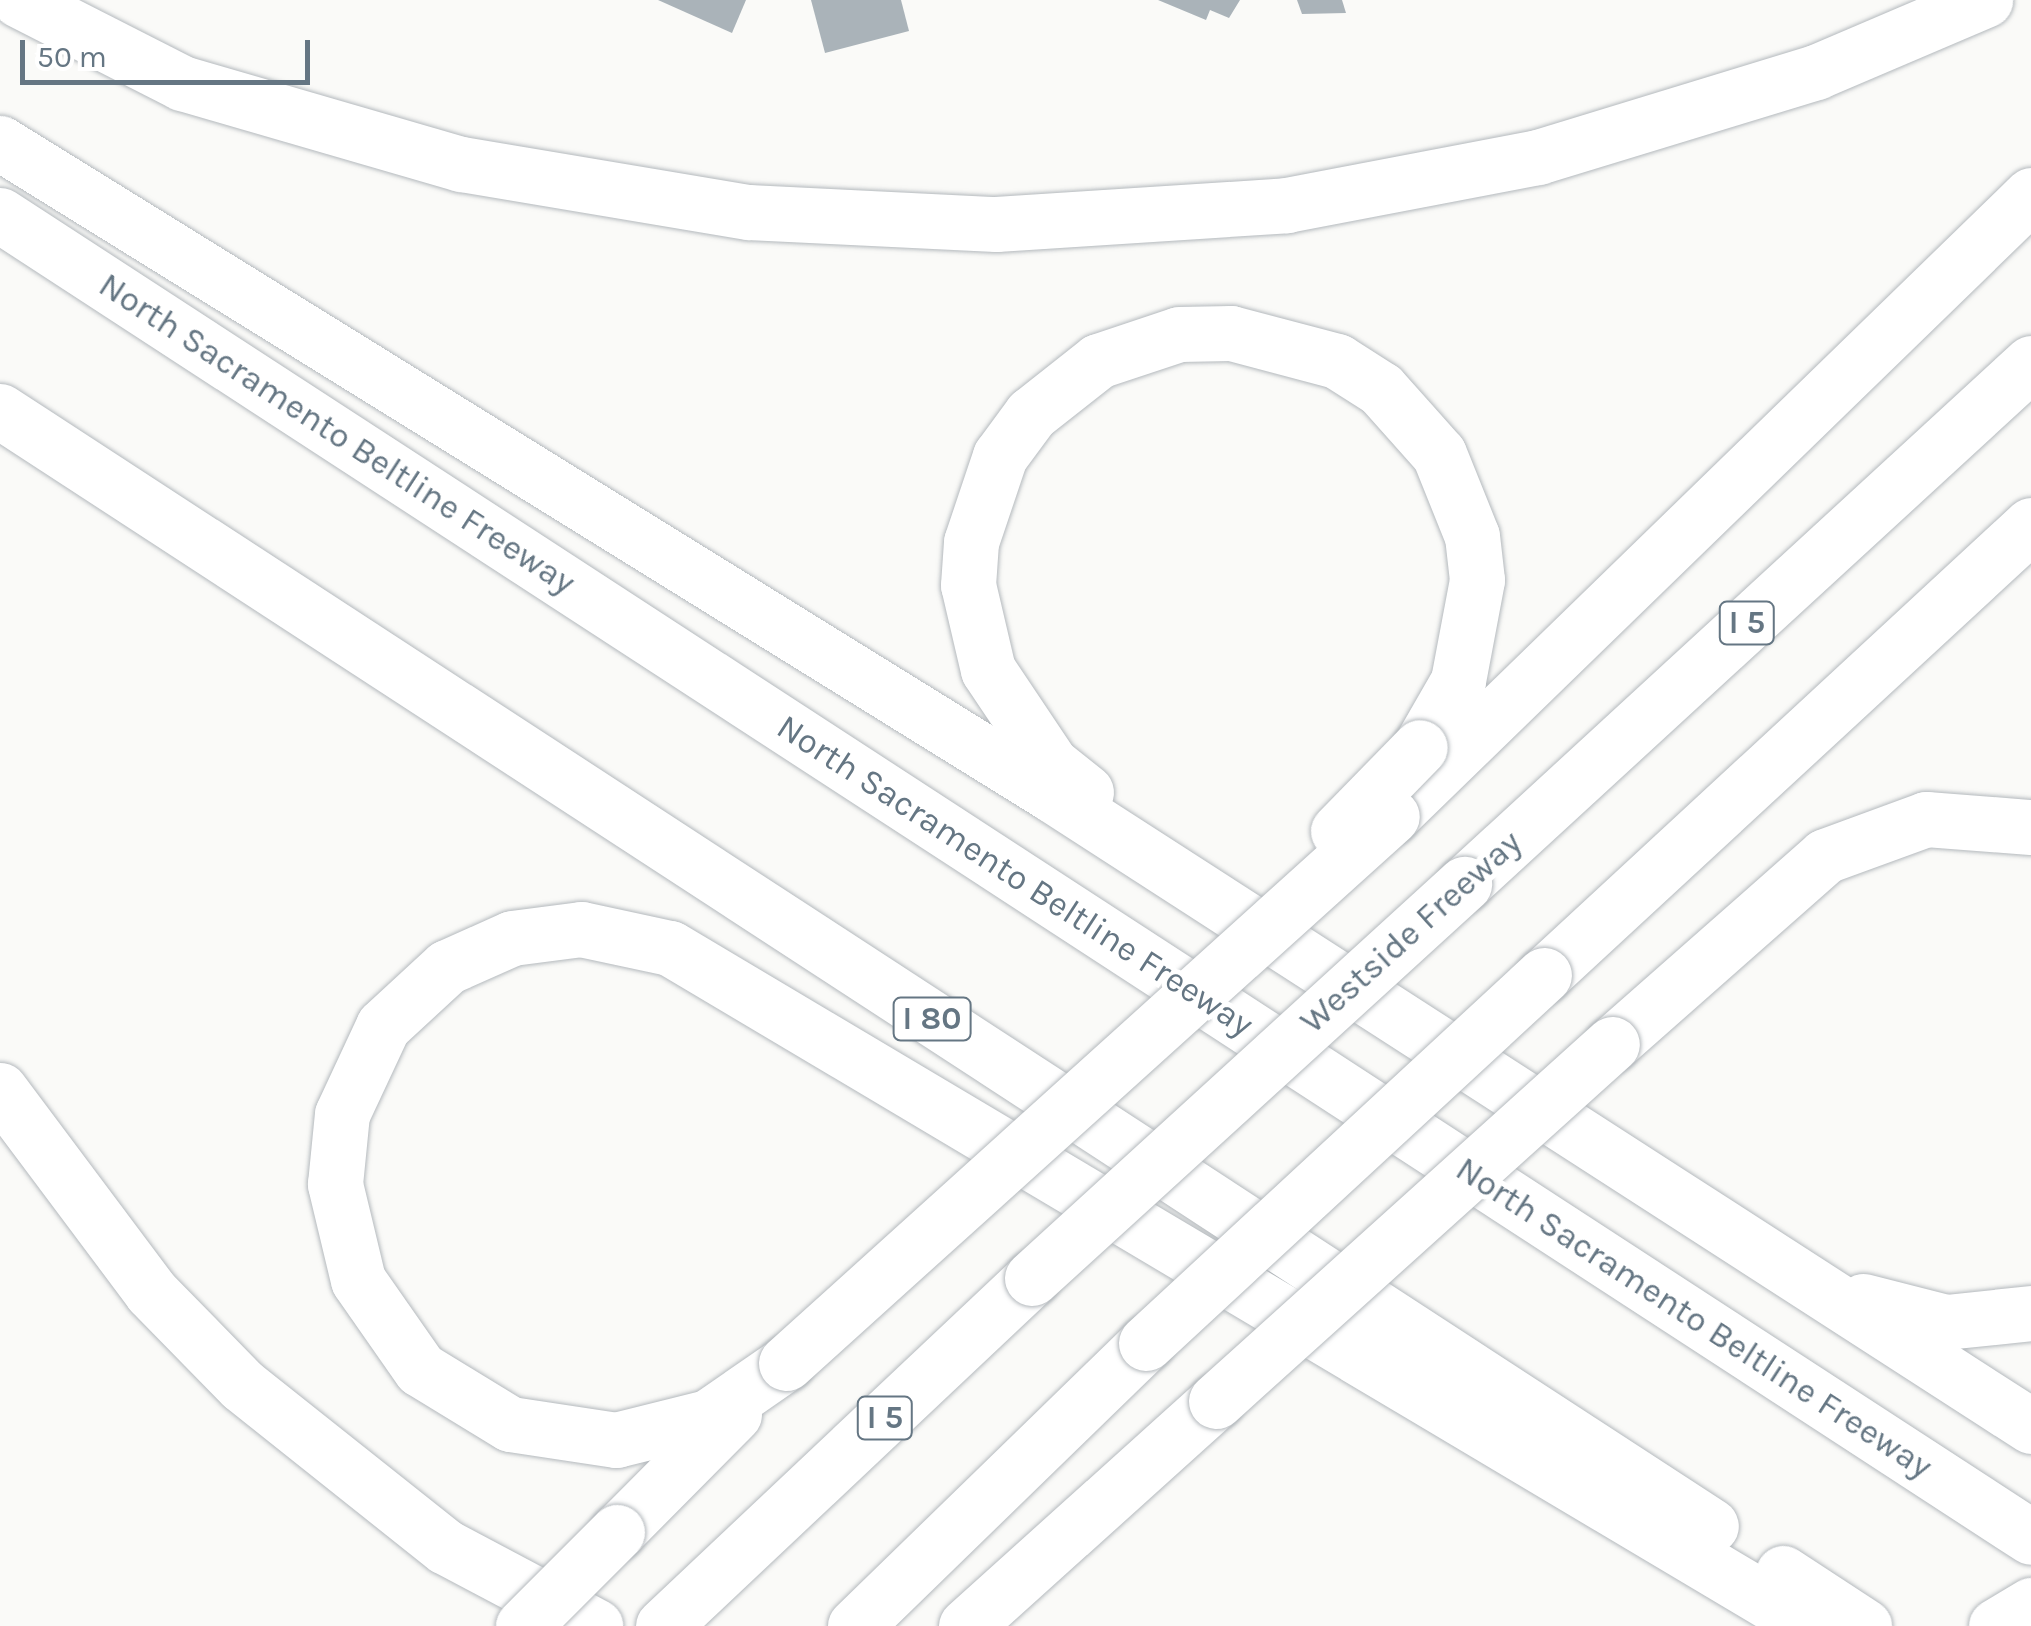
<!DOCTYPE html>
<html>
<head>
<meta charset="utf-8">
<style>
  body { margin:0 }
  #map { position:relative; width:2031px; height:1626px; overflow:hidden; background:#fafaf8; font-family:Karla,sans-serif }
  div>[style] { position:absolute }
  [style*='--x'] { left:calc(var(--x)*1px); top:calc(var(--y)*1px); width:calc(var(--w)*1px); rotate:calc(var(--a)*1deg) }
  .building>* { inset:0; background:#aab3b9 }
  .roads { filter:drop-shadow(0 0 2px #b4b9bd) drop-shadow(0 0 2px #b4b9bd) }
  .motorway>* { height:55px; margin:-27.5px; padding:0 27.5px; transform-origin:27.5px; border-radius:27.5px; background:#fff }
  .bridges { filter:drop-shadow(0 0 2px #b4b9bd) drop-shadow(0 0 2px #b4b9bd) }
  .motorway-bridge>* { height:55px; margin:-27.5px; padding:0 27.5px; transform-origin:27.5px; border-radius:27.5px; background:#fff }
  span { translate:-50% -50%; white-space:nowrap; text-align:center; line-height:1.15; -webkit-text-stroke:10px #fff; paint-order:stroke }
  .shield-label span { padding:2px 8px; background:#fff; border:2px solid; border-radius:8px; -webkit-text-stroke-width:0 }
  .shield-label { font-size:32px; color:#657683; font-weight:700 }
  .street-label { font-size:35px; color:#657683 }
  .scale { position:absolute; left:20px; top:40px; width:290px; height:45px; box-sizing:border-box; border:5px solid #657683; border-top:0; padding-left:12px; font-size:30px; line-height:35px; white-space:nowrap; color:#657683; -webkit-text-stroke:8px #fff; paint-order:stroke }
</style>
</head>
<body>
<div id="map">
  <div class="building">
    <div style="clip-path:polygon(658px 0,746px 0,732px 33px)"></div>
    <div style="clip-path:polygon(811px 0,901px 0,909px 31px,825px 53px)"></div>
    <div style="clip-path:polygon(1158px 0,1240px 0,1229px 18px,1210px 10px,1206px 20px)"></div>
    <div style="clip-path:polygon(1297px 0,1342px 0,1346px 13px,1302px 14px)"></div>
  </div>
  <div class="roads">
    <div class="motorway">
      <div style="--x:19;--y:0;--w:183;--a:27"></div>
      <div style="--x:182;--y:83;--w:291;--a:16.2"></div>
      <div style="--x:461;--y:164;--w:291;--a:9.5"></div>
      <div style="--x:748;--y:212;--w:248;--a:2.8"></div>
      <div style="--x:996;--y:224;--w:291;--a:-3.7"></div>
      <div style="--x:1286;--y:205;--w:257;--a:-10.8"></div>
      <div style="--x:1538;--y:157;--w:291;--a:-17"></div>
      <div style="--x:1816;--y:72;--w:184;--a:-23.1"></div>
      <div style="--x:0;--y:143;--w:1236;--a:31.77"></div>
      <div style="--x:1051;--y:794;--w:1166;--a:32.82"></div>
      <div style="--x:0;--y:215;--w:2423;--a:33.06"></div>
      <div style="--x:0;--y:411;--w:2042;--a:33.09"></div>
      <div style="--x:1086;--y:792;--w:45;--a:-141.3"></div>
      <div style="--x:1051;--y:764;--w:113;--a:-123.8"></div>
      <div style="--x:988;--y:670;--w:87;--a:-103.2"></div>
      <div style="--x:968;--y:585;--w:43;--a:-86"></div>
      <div style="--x:971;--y:542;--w:91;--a:-71.4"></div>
      <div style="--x:1000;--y:456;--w:52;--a:-53.6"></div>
      <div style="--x:1031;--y:414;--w:85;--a:-38.3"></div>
      <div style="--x:1098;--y:361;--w:85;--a:-18.4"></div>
      <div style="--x:1179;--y:334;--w:52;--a:-1.1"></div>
      <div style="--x:1231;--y:333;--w:110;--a:14.8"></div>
      <div style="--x:1337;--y:361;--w:52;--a:32.5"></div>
      <div style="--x:1381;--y:389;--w:87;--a:48.3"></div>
      <div style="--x:1439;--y:454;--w:88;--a:68.1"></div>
      <div style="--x:1472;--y:536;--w:44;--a:83.5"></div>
      <div style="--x:1477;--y:580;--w:103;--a:100.7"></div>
      <div style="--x:1458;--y:681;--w:76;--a:119.9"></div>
      <div style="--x:1392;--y:816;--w:891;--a:-44.18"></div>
      <div style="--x:1464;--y:884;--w:770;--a:-42.58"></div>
      <div style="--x:1544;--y:975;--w:663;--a:-42.74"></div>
      <div style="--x:1612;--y:1044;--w:284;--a:-41.4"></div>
      <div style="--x:1825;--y:856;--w:108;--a:-20.1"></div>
      <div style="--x:1926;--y:819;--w:105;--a:4.4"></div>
      <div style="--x:0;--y:1090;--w:252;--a:53.2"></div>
      <div style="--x:151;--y:1292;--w:130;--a:45.6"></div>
      <div style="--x:242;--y:1385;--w:260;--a:38.5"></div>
      <div style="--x:446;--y:1547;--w:169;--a:27.9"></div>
      <div style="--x:1863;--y:1301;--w:86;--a:14.2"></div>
      <div style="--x:1946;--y:1322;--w:85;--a:-6"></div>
      <div style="--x:786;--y:1363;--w:95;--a:145.3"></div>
      <div style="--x:708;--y:1417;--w:95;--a:166"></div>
      <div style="--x:616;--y:1440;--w:107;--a:-171.4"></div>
      <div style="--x:510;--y:1424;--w:105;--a:-148.6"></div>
      <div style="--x:420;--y:1369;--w:108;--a:-124.9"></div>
      <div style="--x:358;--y:1280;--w:99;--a:-103.5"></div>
      <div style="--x:335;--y:1184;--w:70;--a:-84.3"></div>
      <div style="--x:342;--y:1114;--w:97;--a:-65"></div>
      <div style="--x:383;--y:1026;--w:87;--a:-42.7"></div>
      <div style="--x:447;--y:967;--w:71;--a:-24"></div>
      <div style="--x:512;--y:938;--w:70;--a:-7.4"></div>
      <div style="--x:581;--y:929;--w:91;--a:12.1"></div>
      <div style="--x:670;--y:948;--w:1326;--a:30.74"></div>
      <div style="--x:617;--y:1532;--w:166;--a:-45.2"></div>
      <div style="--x:1783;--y:1573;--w:97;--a:33.2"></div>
      <div style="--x:663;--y:1626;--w:507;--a:-43.32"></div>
      <div style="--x:855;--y:1626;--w:406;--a:-44.2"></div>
      <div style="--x:966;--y:1626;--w:336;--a:-42"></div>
      <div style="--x:1996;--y:1626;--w:41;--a:-31"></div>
    </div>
  </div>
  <div class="bridges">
    <div class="motorway-bridge">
      <div style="--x:1338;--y:831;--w:117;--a:-45.7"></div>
      <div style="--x:1032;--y:1278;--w:585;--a:-42.37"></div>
      <div style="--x:1146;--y:1343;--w:542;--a:-42.76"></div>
      <div style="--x:786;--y:1363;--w:816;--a:-42.07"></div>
      <div style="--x:1216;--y:1401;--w:533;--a:-42.04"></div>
      <div style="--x:523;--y:1626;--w:133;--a:-45"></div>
    </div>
  </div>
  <div class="shield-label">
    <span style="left:1747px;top:623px">I 5</span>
    <span style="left:932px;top:1019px">I 80</span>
    <span style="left:885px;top:1418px">I 5</span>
  </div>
  <div class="street-label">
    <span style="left:337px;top:434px;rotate:33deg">North Sacramento Beltline Freeway</span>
    <span style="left:1015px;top:876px;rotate:33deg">North Sacramento Beltline Freeway</span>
    <span style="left:1411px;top:932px;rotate:-42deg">Westside Freeway</span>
    <span style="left:1694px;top:1318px;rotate:33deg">North Sacramento Beltline Freeway</span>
  </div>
  <div class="scale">50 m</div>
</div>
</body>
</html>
